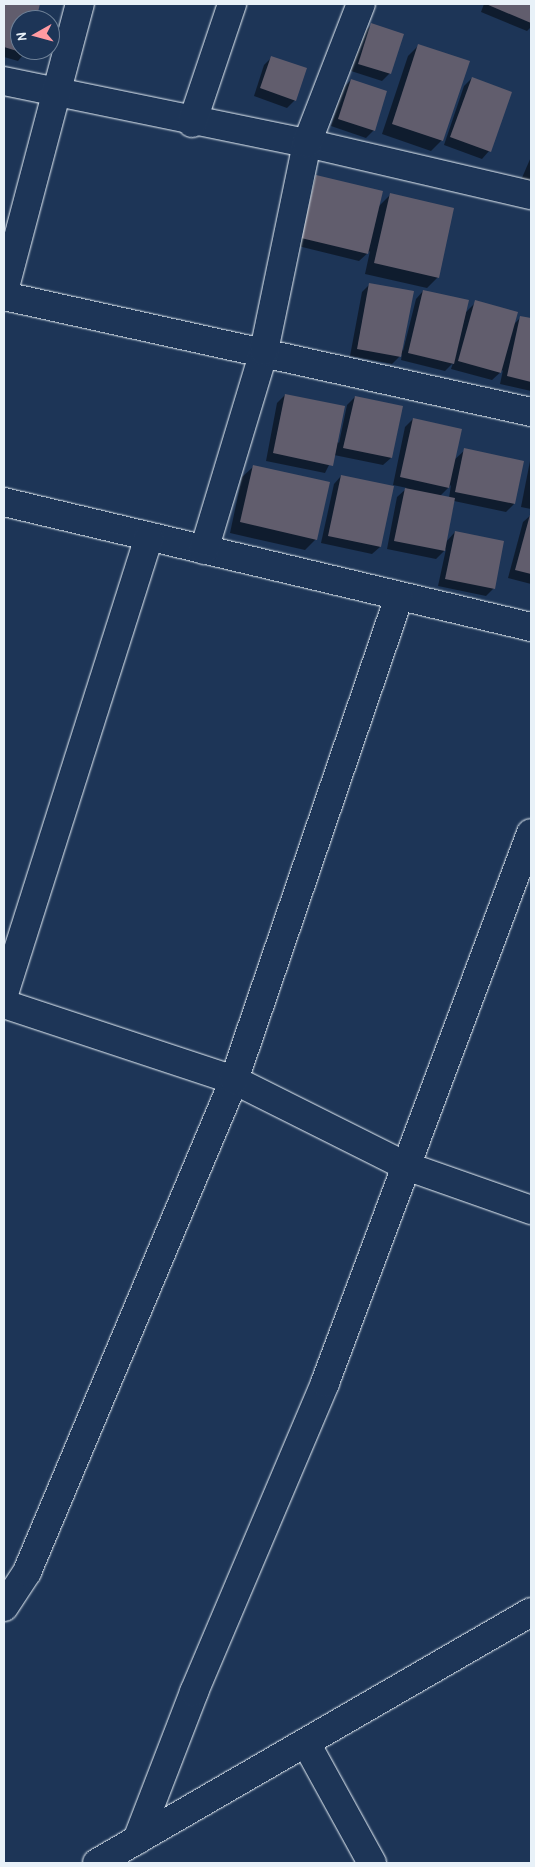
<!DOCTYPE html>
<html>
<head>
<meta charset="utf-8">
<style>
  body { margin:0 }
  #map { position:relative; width:535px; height:1867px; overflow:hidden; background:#1d3557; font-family:"Patrick Hand",sans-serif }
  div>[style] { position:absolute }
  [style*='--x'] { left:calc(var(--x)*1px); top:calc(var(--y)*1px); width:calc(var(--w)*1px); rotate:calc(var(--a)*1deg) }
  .shadow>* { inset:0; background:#0007 }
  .building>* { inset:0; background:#615d6d }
  .roads { filter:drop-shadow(0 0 1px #e8f1f8) drop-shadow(0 0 1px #e8f1f8) }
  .street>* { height:28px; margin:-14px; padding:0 14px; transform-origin:14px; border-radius:14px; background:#1d3557 }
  span { translate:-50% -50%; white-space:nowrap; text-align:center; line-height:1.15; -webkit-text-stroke:4.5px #1d3557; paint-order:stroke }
  .frame { position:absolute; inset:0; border:5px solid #e8f1f8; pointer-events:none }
  .north { position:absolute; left:10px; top:10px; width:50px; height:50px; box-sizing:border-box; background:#1d3557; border:1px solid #6e8097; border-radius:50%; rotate:263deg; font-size:14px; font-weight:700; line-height:20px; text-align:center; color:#e8f1f8 }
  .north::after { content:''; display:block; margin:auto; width:18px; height:22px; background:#ff9aa2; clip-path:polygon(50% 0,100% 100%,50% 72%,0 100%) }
</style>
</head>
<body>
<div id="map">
  <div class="shadow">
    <div style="clip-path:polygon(4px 4px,39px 4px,34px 20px,20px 20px,20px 50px,27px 50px,18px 61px,4px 57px)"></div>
    <div style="clip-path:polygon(484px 4px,531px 4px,531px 27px,527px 31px,481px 12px)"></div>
    <div style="clip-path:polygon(371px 25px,390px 73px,382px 81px,351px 71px,364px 32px)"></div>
    <div style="clip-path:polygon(419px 45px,442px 140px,431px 151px,382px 134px,408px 56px)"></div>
    <div style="clip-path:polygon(272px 57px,295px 100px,287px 108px,254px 96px,264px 65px)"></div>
    <div style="clip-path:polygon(472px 78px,489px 151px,482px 159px,444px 145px,464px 86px)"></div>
    <div style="clip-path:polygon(351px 80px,374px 130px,366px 138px,331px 126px,343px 88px)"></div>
    <div style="clip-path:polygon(531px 157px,531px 182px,521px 180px)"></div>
    <div style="clip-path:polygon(317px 176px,378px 207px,390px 195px,438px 277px,427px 288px,365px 274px,370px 251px,359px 261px,294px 245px,309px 184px)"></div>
    <div style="clip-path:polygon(370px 284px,403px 351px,416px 299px,423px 291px,465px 313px,476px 302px,514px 324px,521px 317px,531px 319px,531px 391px,500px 384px,503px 370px,492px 380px,451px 369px,453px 363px,445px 371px,401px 360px,402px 354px,392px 364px,350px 356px,362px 292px)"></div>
    <div style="clip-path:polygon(285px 395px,339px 443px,347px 405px,355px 397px,391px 458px,383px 465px,334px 455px,325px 473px,266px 461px,277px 403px)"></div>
    <div style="clip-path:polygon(evenodd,413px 419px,454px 460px,465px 450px,522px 462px,514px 504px,506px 512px,454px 501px,446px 542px,455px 532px,494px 588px,486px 596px,438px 586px,446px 549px,436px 559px,387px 549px,397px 497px,407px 488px,393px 485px,405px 427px,413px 419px,451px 485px,449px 498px,440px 496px,451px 485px)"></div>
    <div style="clip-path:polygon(531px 456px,531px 509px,521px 507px)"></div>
    <div style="clip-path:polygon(253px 467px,316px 539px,305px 550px,230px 533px,242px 477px)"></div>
    <div style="clip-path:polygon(341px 476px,380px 547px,372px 554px,321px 543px,334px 484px)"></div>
    <div style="clip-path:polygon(531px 515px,531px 584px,508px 578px,523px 522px)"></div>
  </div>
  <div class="building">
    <div style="clip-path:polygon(4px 4px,40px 4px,36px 20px,20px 20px,20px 50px,28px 50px,27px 54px,4px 47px)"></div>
    <div style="clip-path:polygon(486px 4px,531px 4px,531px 23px)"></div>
    <div style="clip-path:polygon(371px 23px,404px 34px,391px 74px,358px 64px)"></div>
    <div style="clip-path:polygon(418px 44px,470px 61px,443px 141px,392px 124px)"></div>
    <div style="clip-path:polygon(271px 56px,307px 68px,296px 101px,260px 88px)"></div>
    <div style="clip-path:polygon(472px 77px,512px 92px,491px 152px,450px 137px)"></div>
    <div style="clip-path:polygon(351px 79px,387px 91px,375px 131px,338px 119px)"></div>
    <div style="clip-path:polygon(316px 175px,383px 191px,368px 254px,301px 238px)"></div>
    <div style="clip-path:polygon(390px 193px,454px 208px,439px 278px,374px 263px)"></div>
    <div style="clip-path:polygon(369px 283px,414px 291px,401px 357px,357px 349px)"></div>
    <div style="clip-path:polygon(423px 290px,469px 300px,454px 364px,408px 353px)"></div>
    <div style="clip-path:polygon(475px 300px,518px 312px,501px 373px,458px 361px)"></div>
    <div style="clip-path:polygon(520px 316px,531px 318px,531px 382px,507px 376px)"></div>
    <div style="clip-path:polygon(285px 394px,345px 406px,333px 466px,273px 453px)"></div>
    <div style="clip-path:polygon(355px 396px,403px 406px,392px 458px,343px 448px)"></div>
    <div style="clip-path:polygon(413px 418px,462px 429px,449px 488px,400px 477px)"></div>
    <div style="clip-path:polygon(464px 448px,524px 461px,515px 504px,455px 492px)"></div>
    <div style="clip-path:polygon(253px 465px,330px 482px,317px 540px,240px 522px)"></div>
    <div style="clip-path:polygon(341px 475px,394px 486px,381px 547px,328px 536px)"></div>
    <div style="clip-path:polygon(405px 488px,455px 498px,445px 551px,394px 541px)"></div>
    <div style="clip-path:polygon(531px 511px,531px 574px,515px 570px)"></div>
    <div style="clip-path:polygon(455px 531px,504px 541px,495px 589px,445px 579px)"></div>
  </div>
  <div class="roads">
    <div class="street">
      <div style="--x:4;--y:81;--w:309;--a:11.6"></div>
      <div style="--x:307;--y:143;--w:230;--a:13.1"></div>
      <div style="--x:192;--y:123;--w:126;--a:-71.4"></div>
      <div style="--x:4;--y:291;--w:297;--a:-75.2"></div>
      <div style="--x:4;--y:296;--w:540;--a:12.41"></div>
      <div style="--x:4;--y:502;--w:542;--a:13.34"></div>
      <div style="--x:204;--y:550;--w:208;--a:-73.2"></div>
      <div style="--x:264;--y:351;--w:212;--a:-78.3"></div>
      <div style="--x:307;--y:143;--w:149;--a:-68.8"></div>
      <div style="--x:4;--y:994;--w:480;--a:-72.4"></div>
      <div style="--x:4;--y:1004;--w:242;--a:18.3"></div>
      <div style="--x:234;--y:1080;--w:192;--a:26.6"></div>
      <div style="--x:406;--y:1166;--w:133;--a:19.4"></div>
      <div style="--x:4;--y:1607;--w:42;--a:-56.7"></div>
      <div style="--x:27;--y:1572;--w:534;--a:-67.18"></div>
      <div style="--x:234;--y:1080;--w:510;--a:-71.14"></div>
      <div style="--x:306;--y:1743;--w:137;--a:61.2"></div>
      <div style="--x:137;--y:1840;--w:159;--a:-68.9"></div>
      <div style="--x:194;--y:1692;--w:336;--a:-67"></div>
      <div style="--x:325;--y:1383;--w:587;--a:-69.47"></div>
      <div style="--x:97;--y:1863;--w:501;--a:-30.04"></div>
    </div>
  </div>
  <div class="frame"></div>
  <div class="north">N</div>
</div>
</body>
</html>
